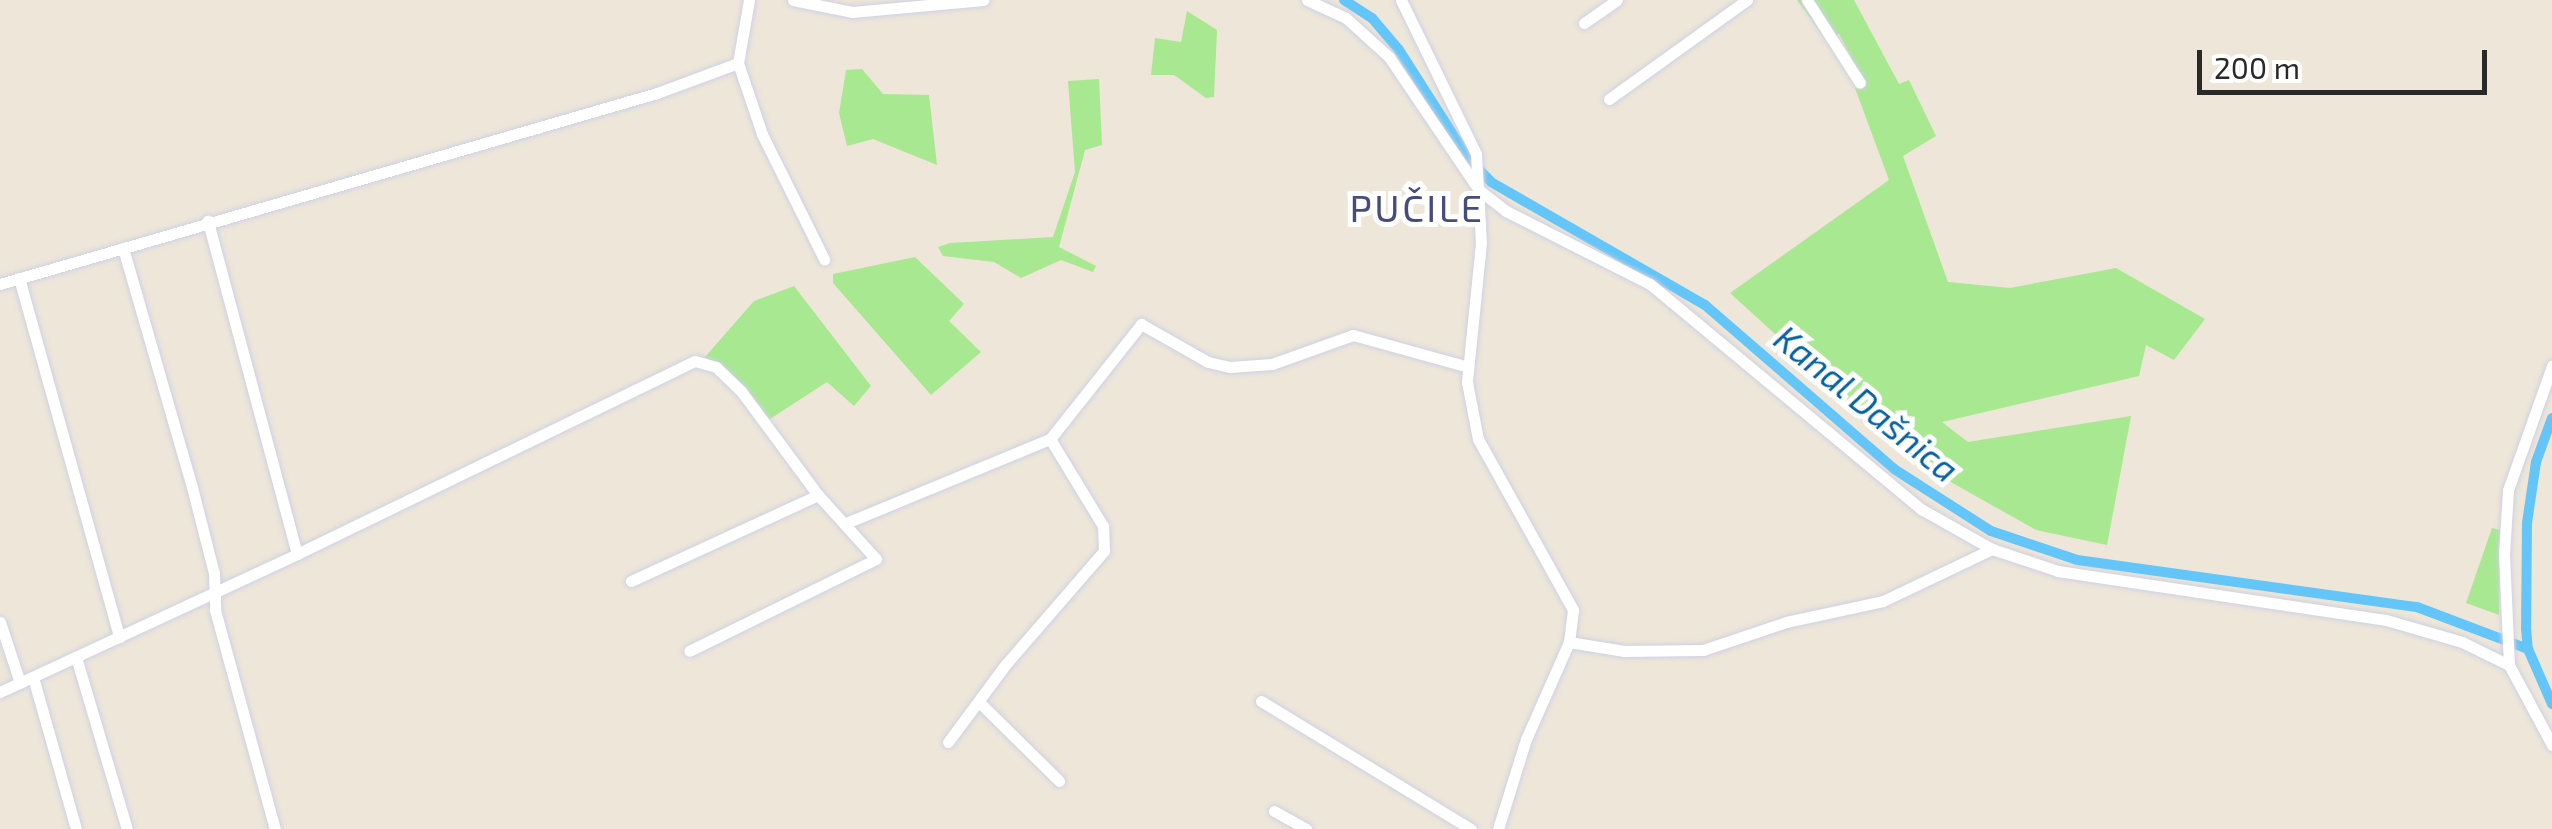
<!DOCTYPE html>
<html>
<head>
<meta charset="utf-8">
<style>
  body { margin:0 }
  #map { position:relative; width:2552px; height:829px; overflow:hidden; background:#ede6d9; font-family:"Exo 2",sans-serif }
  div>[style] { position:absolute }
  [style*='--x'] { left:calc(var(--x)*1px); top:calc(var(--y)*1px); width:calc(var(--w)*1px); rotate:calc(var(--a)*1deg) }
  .green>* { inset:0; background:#a8e891 }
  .canal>* { height:10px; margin:-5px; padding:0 5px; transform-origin:5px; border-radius:5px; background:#63c5f8 }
  .roads { filter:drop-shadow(0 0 2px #ced1e3) drop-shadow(0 0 2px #ced1e3) }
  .minor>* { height:11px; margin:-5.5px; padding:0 5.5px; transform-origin:5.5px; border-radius:5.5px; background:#fff }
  span { translate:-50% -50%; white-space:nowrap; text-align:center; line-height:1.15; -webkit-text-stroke:10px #fff; paint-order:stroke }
  .water-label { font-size:35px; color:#0360a3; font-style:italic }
  .quarter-label { font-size:38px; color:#464c7d; letter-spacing:2.5px }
  .scale { position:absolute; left:2197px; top:50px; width:290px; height:45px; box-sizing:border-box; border:5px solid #292929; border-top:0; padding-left:12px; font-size:30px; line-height:35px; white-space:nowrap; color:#292929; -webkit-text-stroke:8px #fff; paint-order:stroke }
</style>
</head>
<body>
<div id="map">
  <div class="green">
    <div style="clip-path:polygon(1797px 0,1854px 0,1899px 84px,1909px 80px,1936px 136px,1903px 156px,1948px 282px,2010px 288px,2116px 268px,2205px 319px,2174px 360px,2146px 345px,2139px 376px,1942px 422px,1968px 442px,2131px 416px,2107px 545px,2036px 530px,1917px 463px,1730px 293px,1889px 180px,1855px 88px,1864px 83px,1839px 34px,1827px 41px)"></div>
    <div style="clip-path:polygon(1187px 11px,1217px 30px,1214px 97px,1206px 98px,1174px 75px,1151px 75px,1155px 38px,1181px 42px)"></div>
    <div style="clip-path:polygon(862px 69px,883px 94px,929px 95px,937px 165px,873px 139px,847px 146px,839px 113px,846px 70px)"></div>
    <div style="clip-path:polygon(1099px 79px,1102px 145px,1085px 150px,1059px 247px,1096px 266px,1093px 272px,1061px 260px,1021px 278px,994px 262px,943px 256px,938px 247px,950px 243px,1053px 237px,1075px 172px,1068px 81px)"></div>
    <div style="clip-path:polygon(915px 257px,964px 304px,949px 321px,981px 352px,931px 395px,833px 283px,833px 274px)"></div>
    <div style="clip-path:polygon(794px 286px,871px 386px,854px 406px,827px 382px,770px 419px,705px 357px,754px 301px)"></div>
    <div style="clip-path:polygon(2492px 528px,2500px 530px,2499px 615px,2466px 603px)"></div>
  </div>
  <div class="canal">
    <div style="--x:1344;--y:0;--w:33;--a:33"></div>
    <div style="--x:1372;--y:18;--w:42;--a:49.8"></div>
    <div style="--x:1399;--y:50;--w:128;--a:57.4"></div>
    <div style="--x:1468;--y:158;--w:33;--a:46"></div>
    <div style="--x:1491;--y:182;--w:247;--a:29.9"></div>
    <div style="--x:1705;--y:305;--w:250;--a:40.9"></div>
    <div style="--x:1894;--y:469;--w:115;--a:32.6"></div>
    <div style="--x:1991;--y:531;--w:91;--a:18.6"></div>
    <div style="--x:2077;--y:560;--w:343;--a:7.9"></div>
    <div style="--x:2417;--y:607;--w:119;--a:20.7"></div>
    <div style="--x:2552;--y:418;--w:47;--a:110"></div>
    <div style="--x:2536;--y:462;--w:62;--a:98.4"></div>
    <div style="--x:2527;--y:523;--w:105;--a:90.5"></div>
    <div style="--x:2526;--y:628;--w:21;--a:85"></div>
    <div style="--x:2528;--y:649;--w:60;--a:66.4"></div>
  </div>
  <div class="roads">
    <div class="minor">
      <div style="--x:749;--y:0;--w:64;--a:99.9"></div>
      <div style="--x:738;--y:63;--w:75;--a:71.3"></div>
      <div style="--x:762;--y:134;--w:140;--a:63.6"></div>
      <div style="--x:793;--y:0;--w:60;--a:11.5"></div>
      <div style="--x:852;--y:12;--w:132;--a:-5.2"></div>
      <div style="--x:1307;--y:0;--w:43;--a:24.8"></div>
      <div style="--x:1346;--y:18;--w:58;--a:42.2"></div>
      <div style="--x:1389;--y:57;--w:161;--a:55.9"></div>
      <div style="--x:1479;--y:190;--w:34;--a:38"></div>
      <div style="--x:1506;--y:211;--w:161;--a:26.9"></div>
      <div style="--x:1650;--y:284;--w:352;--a:39.7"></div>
      <div style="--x:1921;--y:509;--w:81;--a:29.4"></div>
      <div style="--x:1992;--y:549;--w:70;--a:18.4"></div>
      <div style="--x:2058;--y:571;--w:332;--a:8.5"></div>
      <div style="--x:2386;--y:620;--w:79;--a:16.1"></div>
      <div style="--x:2462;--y:642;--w:52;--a:26.1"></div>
      <div style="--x:2509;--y:665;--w:91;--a:61.7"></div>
      <div style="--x:1401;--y:0;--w:171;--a:64"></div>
      <div style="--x:1476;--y:154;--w:89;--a:86.8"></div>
      <div style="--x:1481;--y:243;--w:140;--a:95.8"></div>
      <div style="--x:1467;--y:382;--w:58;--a:79.1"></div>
      <div style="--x:1478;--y:439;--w:196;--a:60.9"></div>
      <div style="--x:1573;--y:610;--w:32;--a:97"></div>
      <div style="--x:1569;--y:642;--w:106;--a:113.9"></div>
      <div style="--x:1526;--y:739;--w:94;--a:107.3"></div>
      <div style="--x:1807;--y:0;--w:98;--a:57.4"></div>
      <div style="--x:1584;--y:23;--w:40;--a:-34.9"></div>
      <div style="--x:1609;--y:99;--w:170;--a:-35.7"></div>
      <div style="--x:123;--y:248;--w:249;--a:73.9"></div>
      <div style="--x:192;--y:487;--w:89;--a:75.7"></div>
      <div style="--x:214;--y:573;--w:37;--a:88"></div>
      <div style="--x:215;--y:610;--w:227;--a:74.7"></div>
      <div style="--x:19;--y:278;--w:373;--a:74.4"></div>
      <div style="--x:0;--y:284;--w:684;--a:-16.21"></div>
      <div style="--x:657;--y:93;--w:86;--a:-20.3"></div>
      <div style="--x:846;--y:523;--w:221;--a:-22.4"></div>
      <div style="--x:1050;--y:439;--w:147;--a:-51.6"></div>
      <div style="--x:1141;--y:324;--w:77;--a:29.6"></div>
      <div style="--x:1208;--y:362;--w:23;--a:13"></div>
      <div style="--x:1230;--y:367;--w:42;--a:-4.1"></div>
      <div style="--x:1272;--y:364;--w:86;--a:-19.7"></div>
      <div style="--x:1353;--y:335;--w:119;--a:15.5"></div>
      <div style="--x:297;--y:554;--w:442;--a:-25.9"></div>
      <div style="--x:695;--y:361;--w:22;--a:16"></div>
      <div style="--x:716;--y:367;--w:35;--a:44"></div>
      <div style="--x:741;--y:391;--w:129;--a:53.5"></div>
      <div style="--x:631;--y:581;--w:206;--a:-24.7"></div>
      <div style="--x:818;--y:495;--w:86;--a:47.8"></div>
      <div style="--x:876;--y:559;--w:208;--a:153.8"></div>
      <div style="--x:0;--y:622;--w:64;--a:71.8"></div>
      <div style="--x:1569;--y:642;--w:56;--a:9.3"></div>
      <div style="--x:1624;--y:651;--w:79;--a:-0.7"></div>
      <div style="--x:1703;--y:650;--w:88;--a:-18.6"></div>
      <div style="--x:1786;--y:622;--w:99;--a:-12.2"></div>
      <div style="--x:1883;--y:601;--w:121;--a:-25.5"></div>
      <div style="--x:76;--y:657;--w:179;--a:73.5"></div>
      <div style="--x:2509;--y:665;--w:111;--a:-92.6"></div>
      <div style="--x:2504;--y:554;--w:64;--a:-86.4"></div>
      <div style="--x:2508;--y:490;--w:132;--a:-70.5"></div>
      <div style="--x:33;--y:677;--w:158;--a:74.2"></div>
      <div style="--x:0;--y:692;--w:327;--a:-24.9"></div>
      <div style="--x:297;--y:554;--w:345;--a:-105"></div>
      <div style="--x:1261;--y:701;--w:246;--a:31.4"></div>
      <div style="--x:980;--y:703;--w:111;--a:44.6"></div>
      <div style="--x:948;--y:742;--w:97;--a:-53.4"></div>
      <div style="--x:1006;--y:664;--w:150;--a:-49.1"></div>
      <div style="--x:1104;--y:551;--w:25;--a:-92"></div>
      <div style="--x:1103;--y:526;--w:102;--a:-121.3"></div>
      <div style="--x:1274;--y:811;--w:37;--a:29"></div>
    </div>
  </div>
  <div class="water-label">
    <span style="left:1867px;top:403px;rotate:39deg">Kanal Dašnica</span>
  </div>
  <div class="quarter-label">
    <span style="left:1417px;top:208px">PUČILE</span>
  </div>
  <div class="scale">200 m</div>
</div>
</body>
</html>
